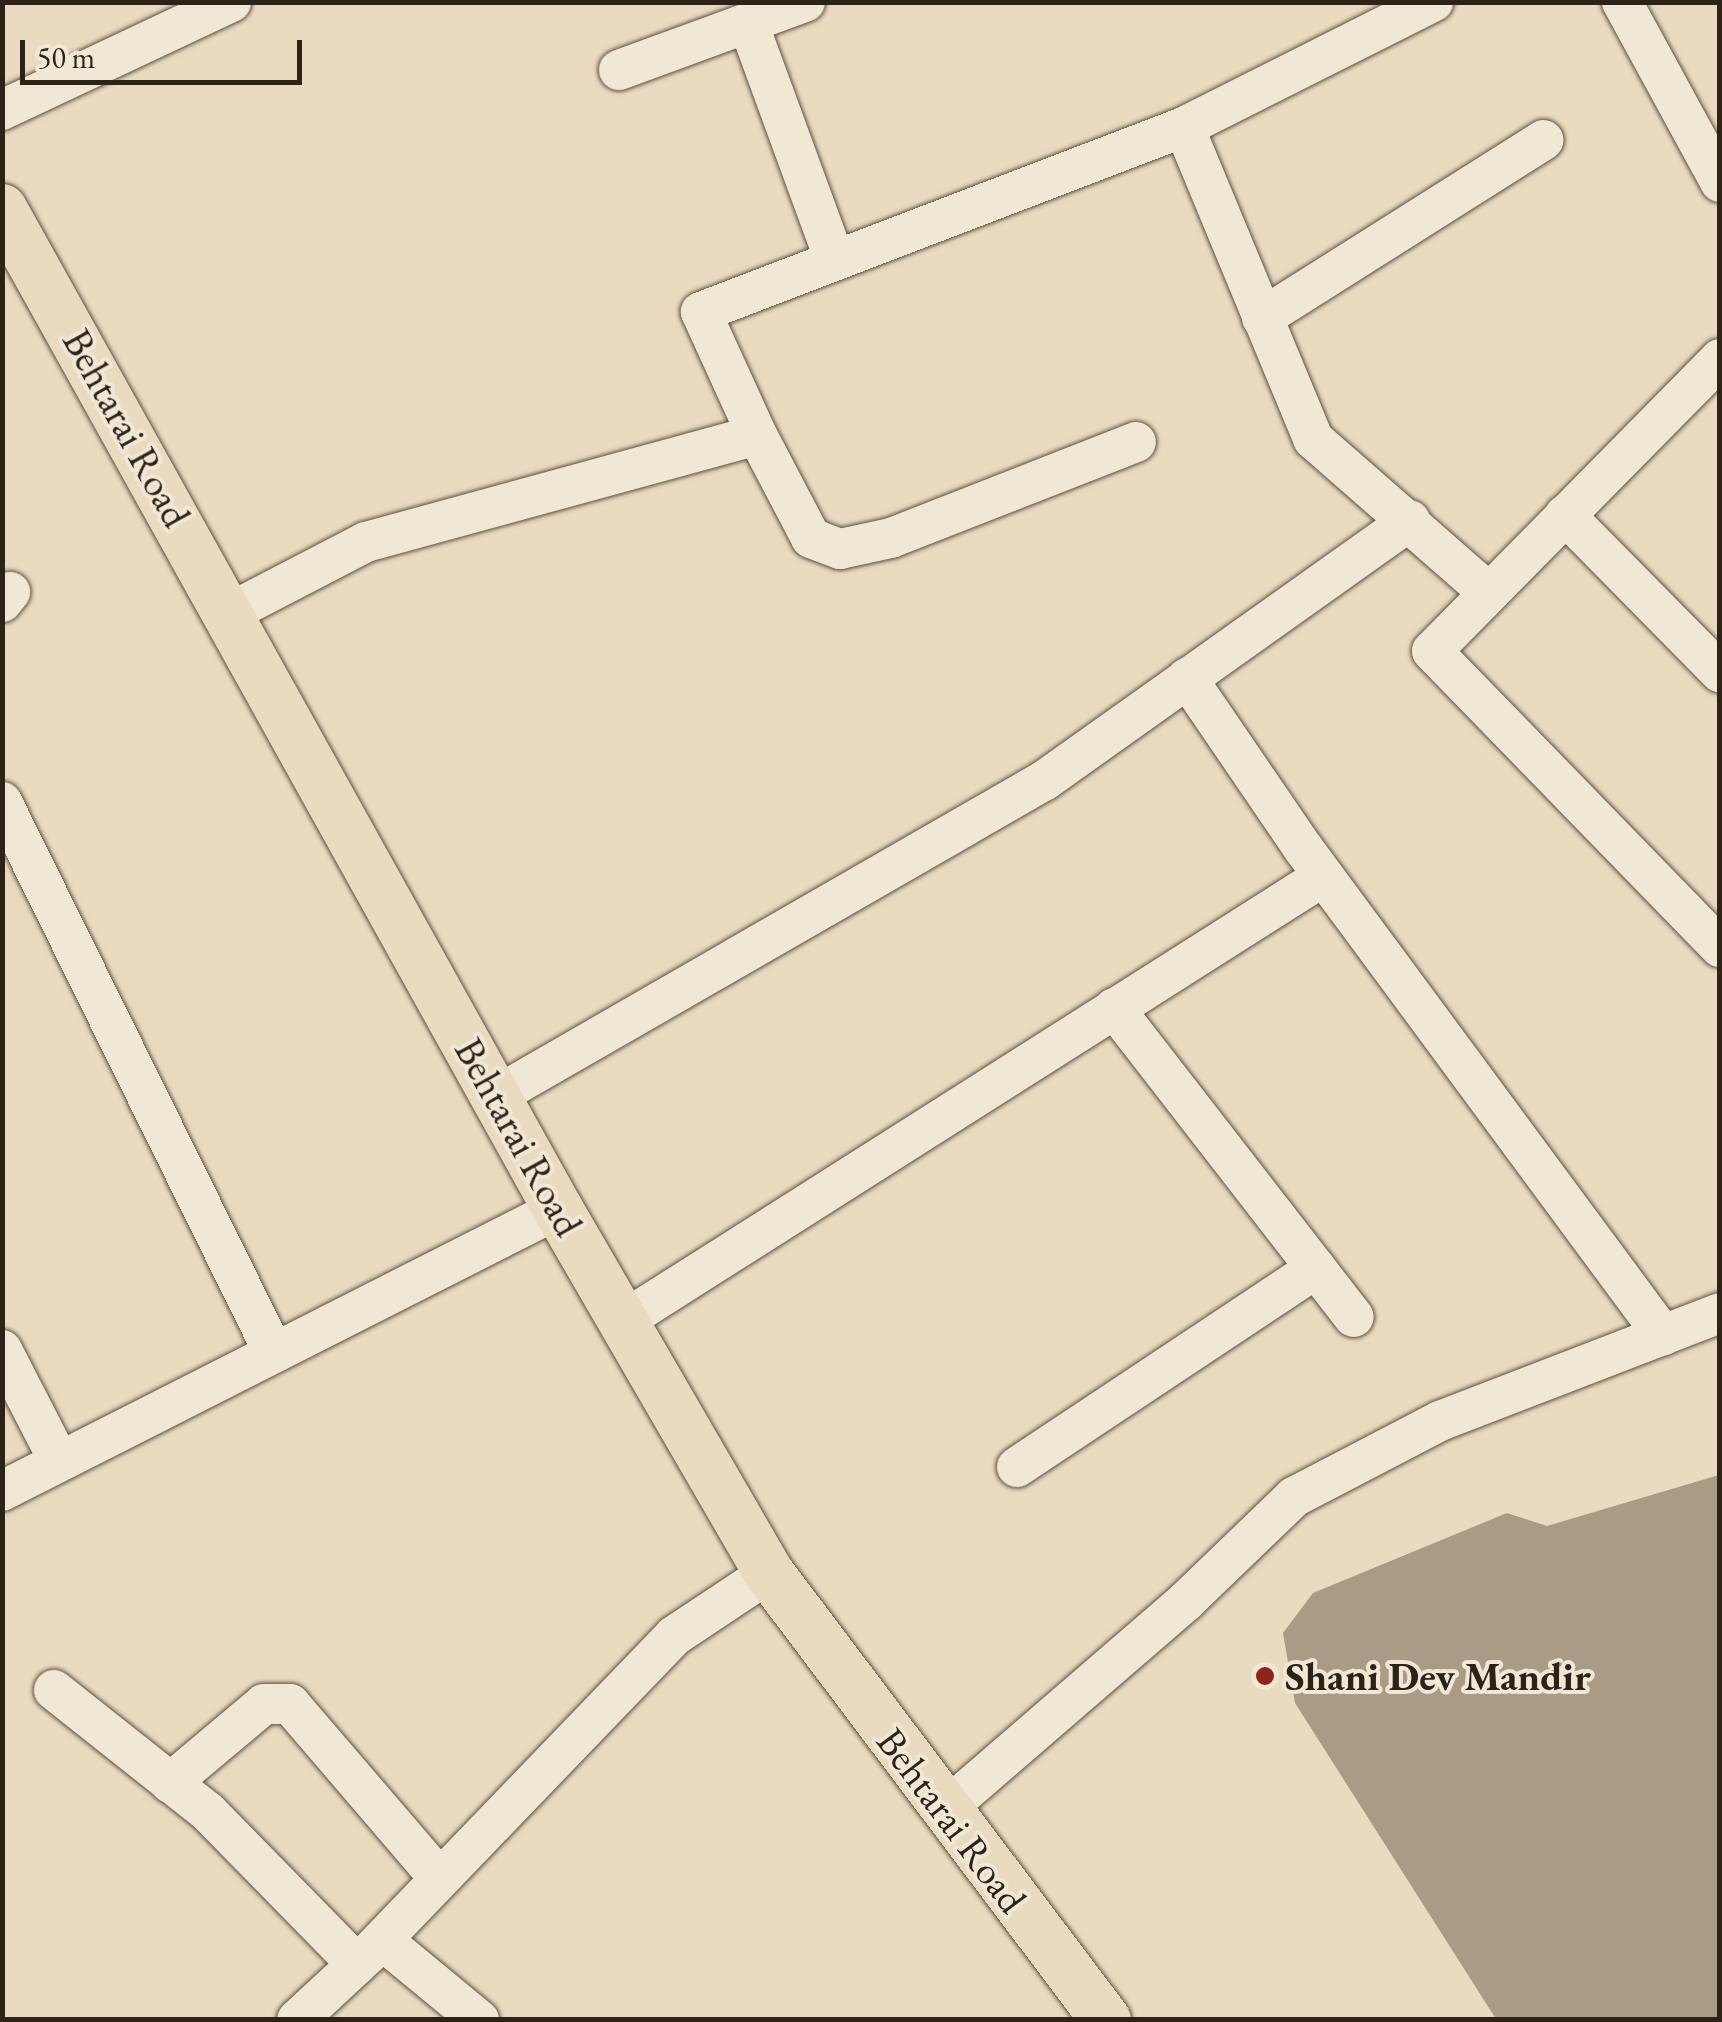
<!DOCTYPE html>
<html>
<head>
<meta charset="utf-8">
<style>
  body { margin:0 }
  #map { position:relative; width:1722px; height:2022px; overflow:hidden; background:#eadabf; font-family:"EB Garamond",serif }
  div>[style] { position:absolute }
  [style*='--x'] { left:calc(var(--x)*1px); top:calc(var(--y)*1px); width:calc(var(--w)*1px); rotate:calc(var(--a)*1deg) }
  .water>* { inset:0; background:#aa9b86 }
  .roads { filter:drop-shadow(0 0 2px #5c5042) drop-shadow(0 0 2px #5c5042) }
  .minor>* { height:40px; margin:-20px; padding:0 20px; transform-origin:20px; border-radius:20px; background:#f1e7d5 }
  .major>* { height:50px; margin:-25px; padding:0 25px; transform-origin:25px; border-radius:25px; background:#eadabf }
  .dots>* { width:28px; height:28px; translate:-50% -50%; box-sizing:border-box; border:5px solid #f1e7d5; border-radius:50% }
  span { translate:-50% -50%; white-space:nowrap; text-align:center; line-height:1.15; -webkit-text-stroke:8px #f1e7d5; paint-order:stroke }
  .street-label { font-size:40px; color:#2d2218 }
  .poi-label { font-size:40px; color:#2d2218; font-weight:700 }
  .left { translate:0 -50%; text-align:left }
  .frame { position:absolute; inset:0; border:5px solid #2d2218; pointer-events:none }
  .scale { position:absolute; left:20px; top:40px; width:282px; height:45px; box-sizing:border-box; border:5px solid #2d2218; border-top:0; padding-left:12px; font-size:30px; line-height:35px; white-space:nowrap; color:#2d2218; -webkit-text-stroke:8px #f1e7d5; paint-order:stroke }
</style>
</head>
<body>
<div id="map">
  <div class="water">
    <div style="clip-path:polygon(1719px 1475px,1719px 2019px,1496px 2019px,1295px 1703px,1283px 1633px,1313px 1593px,1507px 1513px,1547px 1526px)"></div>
  </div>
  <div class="roads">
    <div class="minor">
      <div style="--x:1622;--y:2;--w:205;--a:61.4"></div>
      <div style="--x:748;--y:23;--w:253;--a:69.9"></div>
      <div style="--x:619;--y:70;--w:198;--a:-20.1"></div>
      <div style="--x:2;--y:110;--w:253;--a:-25.2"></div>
      <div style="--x:1184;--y:127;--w:338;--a:67.5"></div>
      <div style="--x:1313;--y:439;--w:232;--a:41.2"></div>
      <div style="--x:1262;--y:318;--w:333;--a:-32.3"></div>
      <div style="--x:1720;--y:359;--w:410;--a:134.6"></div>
      <div style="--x:1432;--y:651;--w:413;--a:45.8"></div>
      <div style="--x:757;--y:435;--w:116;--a:62.3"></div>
      <div style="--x:811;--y:538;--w:31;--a:21"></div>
      <div style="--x:840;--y:549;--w:52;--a:-12.2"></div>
      <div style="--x:891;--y:538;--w:263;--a:-21.4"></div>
      <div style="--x:1565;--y:515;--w:221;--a:45.4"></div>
      <div style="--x:2;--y:602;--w:13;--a:-51"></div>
      <div style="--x:231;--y:612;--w:152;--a:-27.4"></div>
      <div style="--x:366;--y:542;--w:405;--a:-15.3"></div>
      <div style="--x:757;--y:435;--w:135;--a:-114.5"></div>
      <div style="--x:701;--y:312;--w:517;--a:-20.96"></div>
      <div style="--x:1184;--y:127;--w:279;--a:-26.7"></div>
      <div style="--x:1187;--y:678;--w:206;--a:55.7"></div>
      <div style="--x:1303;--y:848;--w:606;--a:53.53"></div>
      <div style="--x:2;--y:802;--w:610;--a:63.73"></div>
      <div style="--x:1114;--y:1008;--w:391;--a:52.2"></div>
      <div style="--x:496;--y:1096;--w:633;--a:-29.92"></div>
      <div style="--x:1045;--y:780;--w:448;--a:-35.4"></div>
      <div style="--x:623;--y:1321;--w:830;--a:-32.41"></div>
      <div style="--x:2;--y:1350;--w:125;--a:62.8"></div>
      <div style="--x:1017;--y:1467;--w:359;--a:-33.6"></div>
      <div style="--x:2;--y:1491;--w:623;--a:-26.89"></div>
      <div style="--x:54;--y:1690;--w:196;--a:38.4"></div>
      <div style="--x:208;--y:1812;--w:213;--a:45.6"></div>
      <div style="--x:170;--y:1783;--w:123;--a:-40"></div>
      <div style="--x:264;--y:1704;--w:26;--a:0"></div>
      <div style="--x:290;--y:1704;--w:230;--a:49.4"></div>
      <div style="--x:943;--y:1811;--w:321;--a:-40.8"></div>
      <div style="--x:1186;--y:1601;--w:150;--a:-43.9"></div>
      <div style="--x:1294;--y:1497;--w:165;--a:-27.5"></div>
      <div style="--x:1440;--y:1421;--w:300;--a:-21.1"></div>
      <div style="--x:382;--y:1940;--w:126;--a:39.5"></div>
      <div style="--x:297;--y:2020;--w:98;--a:-42.9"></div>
      <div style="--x:369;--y:1953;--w:440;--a:-46.1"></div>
      <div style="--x:674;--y:1636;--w:114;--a:-33.6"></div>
    </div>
    <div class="major">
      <div style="--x:2;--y:209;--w:1144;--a:60.93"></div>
      <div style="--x:558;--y:1209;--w:421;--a:59.9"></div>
      <div style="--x:769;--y:1573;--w:560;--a:52.99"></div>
    </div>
  </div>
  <div class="dots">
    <div style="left:1265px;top:1676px;background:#8f2418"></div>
  </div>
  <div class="street-label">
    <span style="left:127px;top:428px;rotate:61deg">Behtarai Road</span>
    <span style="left:519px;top:1137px;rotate:61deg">Behtarai Road</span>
    <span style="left:952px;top:1820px;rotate:53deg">Behtarai Road</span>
  </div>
  <div class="poi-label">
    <span class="left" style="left:1285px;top:1676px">Shani Dev Mandir</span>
  </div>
  <div class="frame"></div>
  <div class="scale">50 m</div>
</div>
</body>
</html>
